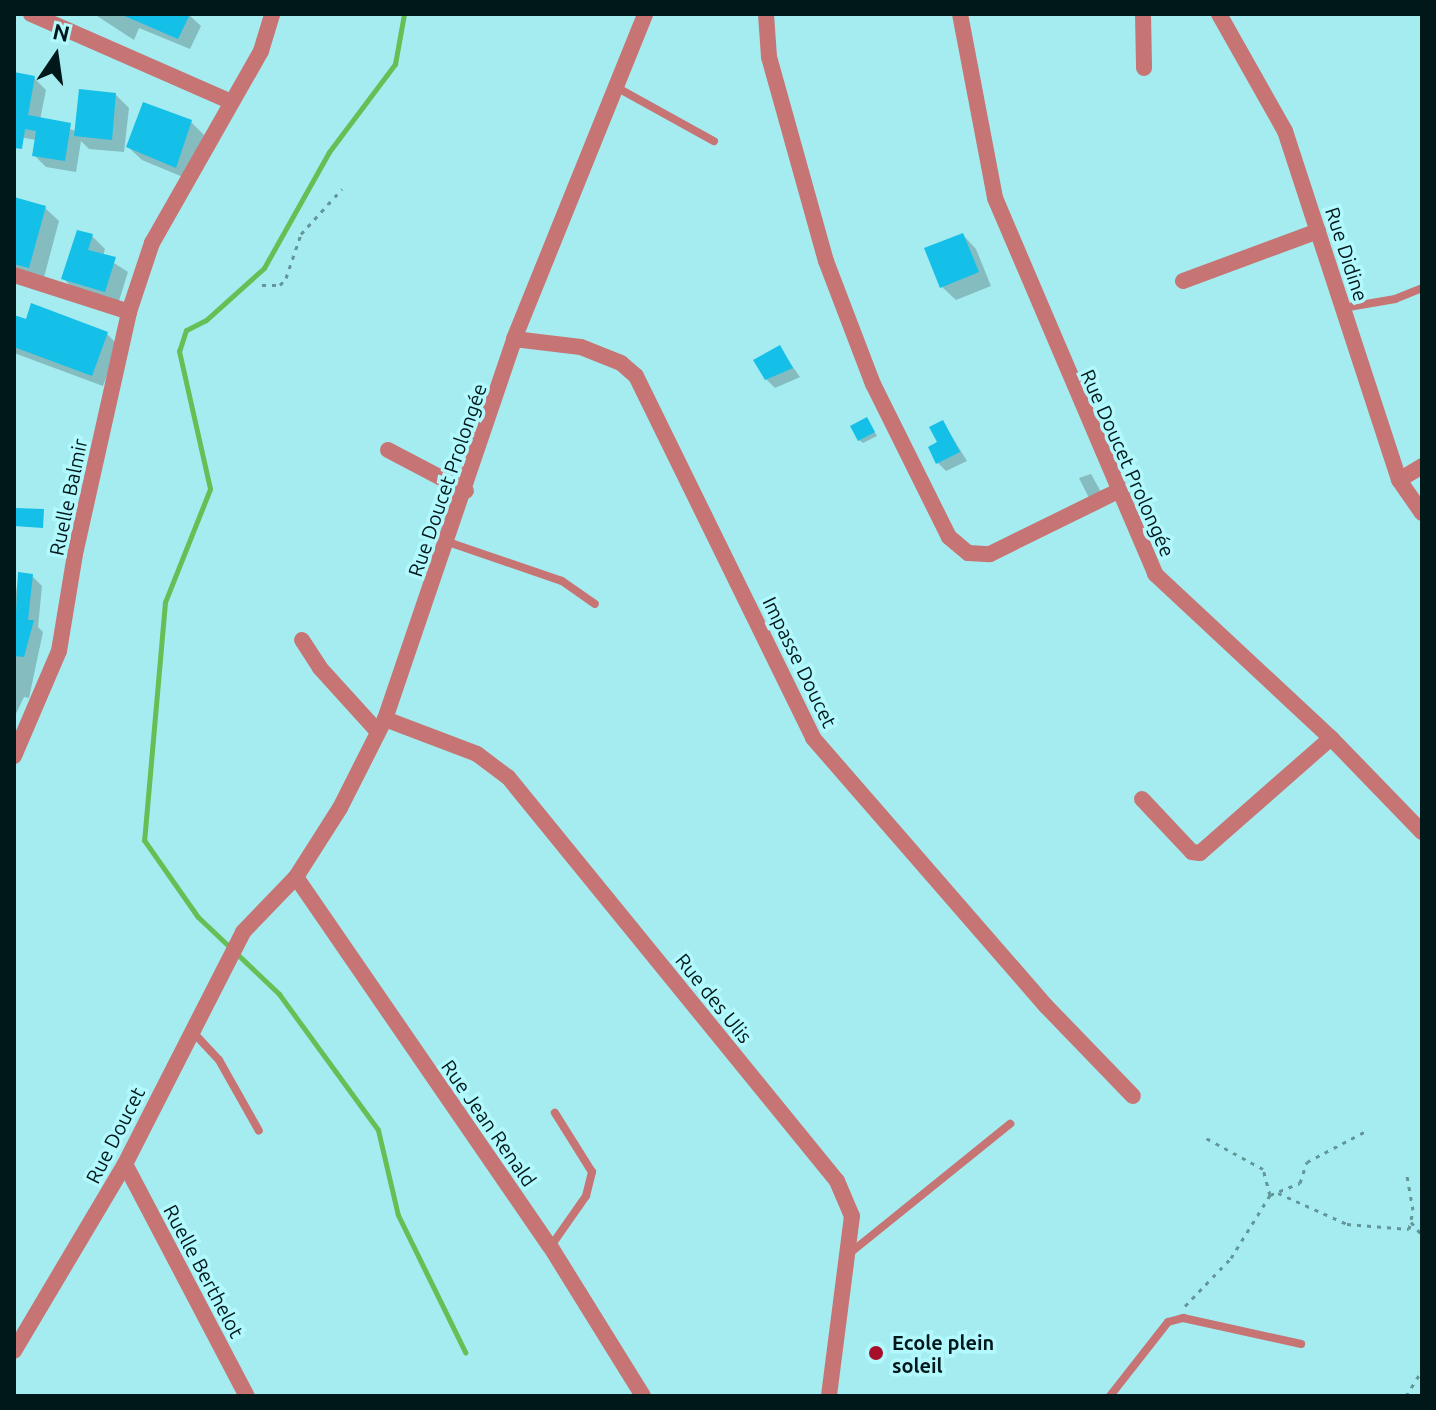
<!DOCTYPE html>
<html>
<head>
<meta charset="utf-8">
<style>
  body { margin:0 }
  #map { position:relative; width:1436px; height:1410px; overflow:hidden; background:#a5ecf0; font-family:Ubuntu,sans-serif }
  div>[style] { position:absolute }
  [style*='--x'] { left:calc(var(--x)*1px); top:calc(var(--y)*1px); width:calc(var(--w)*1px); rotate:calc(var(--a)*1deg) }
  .shadow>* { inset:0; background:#0003 }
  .stream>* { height:5px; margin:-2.5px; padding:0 2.5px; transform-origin:2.5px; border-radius:2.5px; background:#64bf55 }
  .building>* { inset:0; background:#14bfe8 }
  .path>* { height:3px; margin-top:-1.5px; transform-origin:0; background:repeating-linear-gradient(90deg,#629699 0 4px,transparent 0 10px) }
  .lane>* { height:8px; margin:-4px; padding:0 4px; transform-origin:4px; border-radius:4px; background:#c67574 }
  .street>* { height:16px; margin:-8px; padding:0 8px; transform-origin:8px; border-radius:8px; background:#c67574 }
  .dots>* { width:22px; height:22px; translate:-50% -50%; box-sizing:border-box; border:4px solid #b2f9fe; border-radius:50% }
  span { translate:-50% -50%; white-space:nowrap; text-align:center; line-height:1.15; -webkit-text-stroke:7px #b2f9fe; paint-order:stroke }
  .street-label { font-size:20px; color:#00181a }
  .poi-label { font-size:20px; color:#00181a; font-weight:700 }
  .left { translate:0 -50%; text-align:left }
  .frame { position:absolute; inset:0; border:16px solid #00181a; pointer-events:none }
  .north { position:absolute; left:16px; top:16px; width:80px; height:80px; -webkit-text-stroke:6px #b2f9fe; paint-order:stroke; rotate:13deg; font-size:22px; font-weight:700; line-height:32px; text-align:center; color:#00181a }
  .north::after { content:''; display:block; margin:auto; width:28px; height:36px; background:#00181a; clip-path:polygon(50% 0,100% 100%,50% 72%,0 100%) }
</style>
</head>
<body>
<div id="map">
  <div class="shadow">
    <div style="clip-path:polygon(94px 14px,188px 14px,201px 26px,190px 49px,139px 28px,134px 40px)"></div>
    <div style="clip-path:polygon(14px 74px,34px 78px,46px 90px,40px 120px,76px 131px,116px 95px,129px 108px,124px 152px,89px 149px,81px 141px,76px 172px,46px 167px,34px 155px,36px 140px,14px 136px)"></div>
    <div style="clip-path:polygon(190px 121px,204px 135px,190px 180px,142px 160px,128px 147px)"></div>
    <div style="clip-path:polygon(14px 200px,45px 208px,59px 221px,43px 281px,14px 273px)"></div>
    <div style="clip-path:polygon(963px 235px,976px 249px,991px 286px,956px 300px,942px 287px)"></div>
    <div style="clip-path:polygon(92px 236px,105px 249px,103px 256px,128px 272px,118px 304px,77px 292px,63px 278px)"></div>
    <div style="clip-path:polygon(14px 317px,107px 334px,118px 345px,103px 386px,14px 353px)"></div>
    <div style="clip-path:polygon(779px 347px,800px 377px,775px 388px,766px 379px)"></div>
    <div style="clip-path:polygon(867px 419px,877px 436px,863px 443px,859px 440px)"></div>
    <div style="clip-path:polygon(943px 422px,967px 461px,946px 471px,938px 463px)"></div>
    <div style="clip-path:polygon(1091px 474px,1101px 492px,1089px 498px,1079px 478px)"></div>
    <div style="clip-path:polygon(19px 574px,32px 576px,42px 586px,38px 627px,43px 632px,29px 698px,24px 697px,14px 718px,14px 604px)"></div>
  </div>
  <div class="stream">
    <div style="--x:404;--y:14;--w:51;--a:100.2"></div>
    <div style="--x:395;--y:64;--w:110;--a:126.9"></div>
    <div style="--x:329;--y:152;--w:133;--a:119.3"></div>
    <div style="--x:264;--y:268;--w:78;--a:138.1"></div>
    <div style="--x:206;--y:320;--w:22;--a:153"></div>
    <div style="--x:186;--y:330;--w:22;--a:108"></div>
    <div style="--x:179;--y:351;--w:141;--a:77.3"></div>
    <div style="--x:210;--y:489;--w:122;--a:111.7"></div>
    <div style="--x:165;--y:602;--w:239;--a:95"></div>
    <div style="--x:144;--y:840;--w:94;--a:55"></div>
    <div style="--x:198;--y:917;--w:112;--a:43.5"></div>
    <div style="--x:279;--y:994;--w:168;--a:53.9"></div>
    <div style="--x:378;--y:1130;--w:87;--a:76.8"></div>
    <div style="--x:398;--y:1215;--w:153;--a:63.9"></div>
  </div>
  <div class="building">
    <div style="clip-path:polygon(120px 14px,190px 14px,178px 39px)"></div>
    <div style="clip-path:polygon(14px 72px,35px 76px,28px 115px,71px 123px,65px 161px,32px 156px,36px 131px,25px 129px,22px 149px,14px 148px)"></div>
    <div style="clip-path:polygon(79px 89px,116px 93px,112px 140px,74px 136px)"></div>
    <div style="clip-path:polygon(143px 102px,192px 120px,176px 168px,126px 147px)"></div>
    <div style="clip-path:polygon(14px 197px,46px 206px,29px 268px,14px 264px)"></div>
    <div style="clip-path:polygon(77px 230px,93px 234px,88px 250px,116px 257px,105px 292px,61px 279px)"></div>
    <div style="clip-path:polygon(963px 233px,979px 272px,940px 288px,924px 248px)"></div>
    <div style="clip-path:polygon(31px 303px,108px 332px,92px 376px,14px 347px,14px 315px,26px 319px)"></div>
    <div style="clip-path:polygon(780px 345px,793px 368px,765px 380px,753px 360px)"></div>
    <div style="clip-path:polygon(867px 417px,875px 432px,858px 441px,850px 426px)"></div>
    <div style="clip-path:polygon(943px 420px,960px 452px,936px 464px,928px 447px,937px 442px,929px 427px)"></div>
    <div style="clip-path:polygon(14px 508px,44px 509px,43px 528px,14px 526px)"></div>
    <div style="clip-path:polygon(18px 572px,33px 574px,28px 620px,34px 620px,24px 657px,14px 656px)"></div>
  </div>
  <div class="path">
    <div style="--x:262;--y:285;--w:18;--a:0"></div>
    <div style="--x:280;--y:285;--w:9;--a:-49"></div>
    <div style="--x:286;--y:278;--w:46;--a:-71.2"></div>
    <div style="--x:301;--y:234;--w:61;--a:-47.7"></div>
    <div style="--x:1278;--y:1193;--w:76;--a:24.2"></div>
    <div style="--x:1347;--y:1224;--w:62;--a:4.6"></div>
    <div style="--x:1409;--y:1229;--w:19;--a:-78"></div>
    <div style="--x:1413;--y:1210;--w:39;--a:-100"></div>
    <div style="--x:1270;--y:1195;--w:32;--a:-22"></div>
    <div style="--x:1300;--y:1183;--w:22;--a:-72"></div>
    <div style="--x:1307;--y:1162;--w:69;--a:-27.7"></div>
    <div style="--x:1411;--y:1222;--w:17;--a:50"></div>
    <div style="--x:1185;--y:1306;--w:66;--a:-46.2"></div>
    <div style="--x:1231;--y:1258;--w:74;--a:-58.2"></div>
    <div style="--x:1270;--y:1195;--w:27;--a:-105"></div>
    <div style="--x:1263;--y:1169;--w:67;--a:-151.5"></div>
    <div style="--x:1406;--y:1396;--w:31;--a:-58"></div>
  </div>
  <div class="lane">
    <div style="--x:616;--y:87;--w:112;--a:28.9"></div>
    <div style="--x:1343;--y:308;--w:53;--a:-9.8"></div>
    <div style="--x:1395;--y:299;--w:29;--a:-22"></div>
    <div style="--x:448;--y:542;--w:120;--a:18.9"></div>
    <div style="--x:562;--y:581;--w:40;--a:34.9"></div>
    <div style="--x:191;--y:1030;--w:41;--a:47"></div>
    <div style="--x:219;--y:1060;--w:81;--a:60.6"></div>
    <div style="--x:551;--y:1246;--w:61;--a:-55"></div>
    <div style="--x:586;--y:1196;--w:25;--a:-76"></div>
    <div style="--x:592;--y:1172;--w:70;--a:-122.1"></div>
    <div style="--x:850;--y:1253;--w:206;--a:-38.9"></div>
    <div style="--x:1110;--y:1396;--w:94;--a:-51.9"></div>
    <div style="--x:1168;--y:1322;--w:16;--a:-15"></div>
    <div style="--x:1183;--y:1318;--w:121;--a:12.4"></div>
  </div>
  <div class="street">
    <div style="--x:31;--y:14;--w:219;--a:23.7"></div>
    <div style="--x:766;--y:14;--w:43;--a:86"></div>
    <div style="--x:769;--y:57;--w:212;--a:74.4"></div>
    <div style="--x:826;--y:261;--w:132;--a:69.1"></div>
    <div style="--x:873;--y:384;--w:171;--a:63.6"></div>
    <div style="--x:949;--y:537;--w:25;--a:40"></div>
    <div style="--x:968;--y:553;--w:22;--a:3"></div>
    <div style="--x:990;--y:554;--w:140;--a:-26.2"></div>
    <div style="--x:960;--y:14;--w:187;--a:79.2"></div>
    <div style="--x:995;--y:198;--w:409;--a:66.9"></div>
    <div style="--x:1155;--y:574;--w:241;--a:43"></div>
    <div style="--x:1331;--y:738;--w:131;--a:45.9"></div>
    <div style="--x:1143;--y:14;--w:54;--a:88.9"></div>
    <div style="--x:1219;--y:14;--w:134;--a:60.6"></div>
    <div style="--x:1285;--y:131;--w:367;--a:71.9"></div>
    <div style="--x:1399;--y:480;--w:40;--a:55.1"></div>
    <div style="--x:14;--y:275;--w:121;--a:17.8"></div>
    <div style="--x:1183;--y:281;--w:144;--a:-20.3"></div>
    <div style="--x:514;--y:339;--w:67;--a:6.8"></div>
    <div style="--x:581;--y:347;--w:43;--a:21.8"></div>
    <div style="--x:621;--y:363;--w:20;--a:41"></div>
    <div style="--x:636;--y:376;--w:403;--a:63.9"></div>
    <div style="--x:813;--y:738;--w:355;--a:49"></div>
    <div style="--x:1046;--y:1006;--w:125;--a:46"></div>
    <div style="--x:388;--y:450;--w:88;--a:27.7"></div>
    <div style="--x:1399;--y:480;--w:27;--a:-31"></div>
    <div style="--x:302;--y:640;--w:33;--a:57"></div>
    <div style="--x:320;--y:668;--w:86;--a:47.8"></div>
    <div style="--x:385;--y:719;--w:98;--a:20.8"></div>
    <div style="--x:477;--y:754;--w:39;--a:37"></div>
    <div style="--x:508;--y:777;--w:521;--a:50.84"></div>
    <div style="--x:837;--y:1181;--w:38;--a:67"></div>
    <div style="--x:852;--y:1216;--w:181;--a:97.3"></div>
    <div style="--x:14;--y:756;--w:114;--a:-66.8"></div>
    <div style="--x:59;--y:651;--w:98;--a:-80.6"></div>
    <div style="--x:75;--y:554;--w:248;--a:-77.4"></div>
    <div style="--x:129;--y:312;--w:73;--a:-71.6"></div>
    <div style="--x:152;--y:243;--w:221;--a:-60.4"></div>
    <div style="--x:261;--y:51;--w:39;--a:-73"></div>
    <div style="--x:1142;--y:799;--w:73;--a:46.7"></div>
    <div style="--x:1192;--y:852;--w:8;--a:7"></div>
    <div style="--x:1200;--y:853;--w:174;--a:-41.3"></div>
    <div style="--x:296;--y:877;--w:448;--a:55.5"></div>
    <div style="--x:550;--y:1246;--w:176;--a:58.2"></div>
    <div style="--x:125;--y:1164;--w:262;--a:62.3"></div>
    <div style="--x:14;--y:1351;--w:217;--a:-59.3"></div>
    <div style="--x:125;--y:1164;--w:260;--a:-63"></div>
    <div style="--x:243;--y:932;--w:76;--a:-46.1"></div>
    <div style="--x:296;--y:877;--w:82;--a:-57.5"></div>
    <div style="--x:340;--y:808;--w:100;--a:-63.2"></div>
    <div style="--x:385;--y:719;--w:401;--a:-71.2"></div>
    <div style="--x:514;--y:339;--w:350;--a:-68"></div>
  </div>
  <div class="dots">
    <div style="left:876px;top:1353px;background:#a70e29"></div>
  </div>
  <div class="street-label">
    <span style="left:1347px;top:254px;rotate:72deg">Rue Didine</span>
    <span style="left:1128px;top:463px;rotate:66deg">Rue Doucet Prolongée</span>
    <span style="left:447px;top:480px;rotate:-71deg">Rue Doucet Prolongée</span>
    <span style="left:68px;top:497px;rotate:-78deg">Ruelle Balmir</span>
    <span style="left:800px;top:662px;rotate:64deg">Impasse Doucet</span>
    <span style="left:714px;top:998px;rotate:51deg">Rue des Ulis</span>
    <span style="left:489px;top:1123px;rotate:55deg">Rue Jean Renald</span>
    <span style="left:115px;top:1135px;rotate:-63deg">Rue Doucet</span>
    <span style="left:204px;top:1271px;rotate:62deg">Ruelle Berthelot</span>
  </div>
  <div class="poi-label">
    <span class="left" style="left:892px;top:1354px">Ecole plein<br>soleil</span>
  </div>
  <div class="frame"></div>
  <div class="north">N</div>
</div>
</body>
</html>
